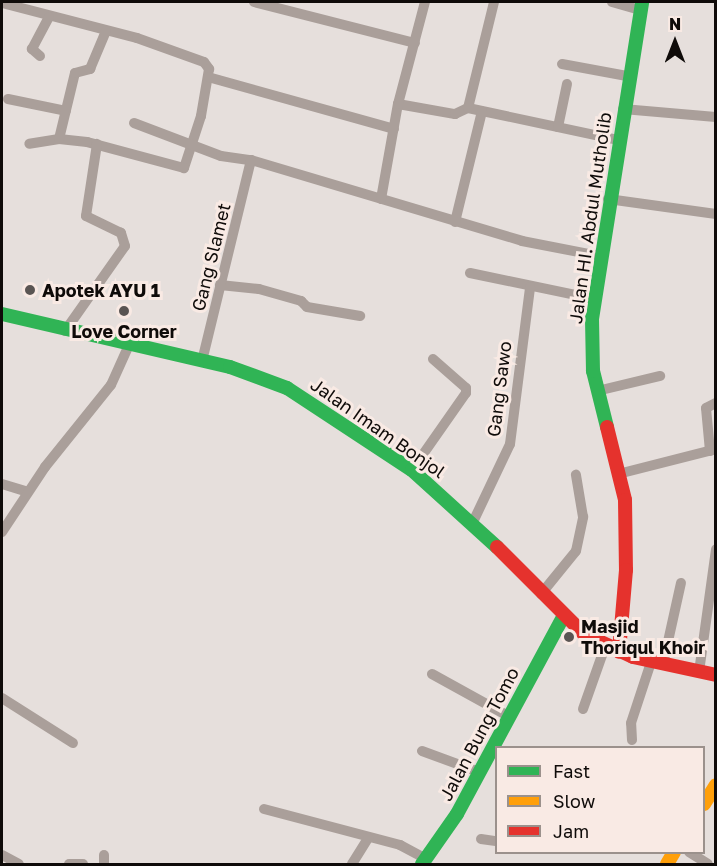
<!DOCTYPE html>
<html>
<head>
<meta charset="utf-8">
<style>
  body { margin:0 }
  #map { position:relative; width:717px; height:866px; overflow:hidden; background:#e6dfdc; font-family:"Golos Text",sans-serif }
  div>[style] { position:absolute }
  [style*='--x'] { left:calc(var(--x)*1px); top:calc(var(--y)*1px); width:calc(var(--w)*1px); rotate:calc(var(--a)*1deg) }
  .street>* { height:10px; margin:-5px; padding:0 5px; transform-origin:5px; border-radius:5px; background:#aa9f9a }
  .fast>* { height:14px; margin:-7px; padding:0 7px; transform-origin:7px; border-radius:7px; background:#30b455 }
  .slow>* { height:14px; margin:-7px; padding:0 7px; transform-origin:7px; border-radius:7px; background:#ff9f0a }
  .jam>* { height:14px; margin:-7px; padding:0 7px; transform-origin:7px; border-radius:7px; background:#e5322d }
  .dots>* { width:16px; height:16px; translate:-50% -50%; box-sizing:border-box; border:3px solid #f9eae4; border-radius:50% }
  span { translate:-50% -50%; white-space:nowrap; text-align:center; line-height:1.15; -webkit-text-stroke:6px #f9eae4; paint-order:stroke }
  .street-label { font-size:18px; color:#0f0b09 }
  .poi-label { font-size:18px; color:#0f0b09; font-weight:700 }
  .left { translate:0 -50%; text-align:left }
  .frame { position:absolute; inset:0; border:3px solid #0f0b09; pointer-events:none }
  .legend { position:absolute; left:495px; top:746px; width:210px; height:108px; box-sizing:border-box; background:#f9eae4; border:2px solid #9b918c; margin:0; padding:8px 10px; list-style:none; font-size:18px; color:#0f0b09 }
  .legend li { display:flex; align-items:center; gap:12px; height:30px }
  .legend b { width:30px; border:2px solid #9b918c }
  .north { position:absolute; left:645px; top:12px; width:60px; height:60px; -webkit-text-stroke:4px #f9eae4; paint-order:stroke; rotate:0deg; font-size:16px; font-weight:700; line-height:24px; text-align:center; color:#0f0b09 }
  .north::after { content:''; display:block; margin:auto; width:21px; height:27px; background:#0f0b09; clip-path:polygon(50% 0,100% 100%,50% 72%,0 100%) }
</style>
</head>
<body>
<div id="map">
  <div class="street">
    <div style="--x:254;--y:2;--w:166;--a:14.3"></div>
    <div style="--x:612;--y:2;--w:29;--a:16"></div>
    <div style="--x:2;--y:3;--w:139;--a:14.5"></div>
    <div style="--x:137;--y:38;--w:71;--a:19.7"></div>
    <div style="--x:204;--y:62;--w:9;--a:54"></div>
    <div style="--x:209;--y:69;--w:48;--a:99.7"></div>
    <div style="--x:201;--y:116;--w:55;--a:108.1"></div>
    <div style="--x:184;--y:168;--w:100;--a:-165"></div>
    <div style="--x:87;--y:142;--w:28;--a:-174"></div>
    <div style="--x:59;--y:139;--w:30;--a:171"></div>
    <div style="--x:40;--y:56;--w:11;--a:-139"></div>
    <div style="--x:32;--y:49;--w:36;--a:-62"></div>
    <div style="--x:562;--y:64;--w:66;--a:10.5"></div>
    <div style="--x:208;--y:77;--w:193;--a:15.6"></div>
    <div style="--x:8;--y:99;--w:59;--a:11.7"></div>
    <div style="--x:398;--y:104;--w:58;--a:10"></div>
    <div style="--x:455;--y:114;--w:14;--a:-25"></div>
    <div style="--x:468;--y:108;--w:153;--a:12"></div>
    <div style="--x:468;--y:108;--w:109;--a:-76.2"></div>
    <div style="--x:623;--y:109;--w:93;--a:4.9"></div>
    <div style="--x:134;--y:123;--w:93;--a:20.8"></div>
    <div style="--x:221;--y:156;--w:30;--a:8"></div>
    <div style="--x:251;--y:160;--w:283;--a:16.6"></div>
    <div style="--x:522;--y:241;--w:78;--a:11"></div>
    <div style="--x:558;--y:127;--w:44;--a:-78.2"></div>
    <div style="--x:59;--y:139;--w:68;--a:-76.4"></div>
    <div style="--x:75;--y:73;--w:16;--a:-15"></div>
    <div style="--x:90;--y:69;--w:41;--a:-67.2"></div>
    <div style="--x:381;--y:199;--w:97;--a:-79.9"></div>
    <div style="--x:398;--y:104;--w:106;--a:-75.2"></div>
    <div style="--x:608;--y:199;--w:109;--a:7.9"></div>
    <div style="--x:455;--y:222;--w:114;--a:-76.3"></div>
    <div style="--x:470;--y:273;--w:127;--a:11.8"></div>
    <div style="--x:220;--y:285;--w:39;--a:6"></div>
    <div style="--x:259;--y:289;--w:44;--a:15.9"></div>
    <div style="--x:301;--y:301;--w:8;--a:45"></div>
    <div style="--x:307;--y:307;--w:54;--a:9.6"></div>
    <div style="--x:65;--y:331;--w:104;--a:-54.8"></div>
    <div style="--x:125;--y:246;--w:14;--a:-107"></div>
    <div style="--x:121;--y:233;--w:39;--a:-154"></div>
    <div style="--x:86;--y:216;--w:73;--a:-81.3"></div>
    <div style="--x:202;--y:361;--w:207;--a:-76.3"></div>
    <div style="--x:597;--y:391;--w:65;--a:-13.4"></div>
    <div style="--x:710;--y:451;--w:43;--a:-95.3"></div>
    <div style="--x:706;--y:408;--w:11;--a:-27"></div>
    <div style="--x:412;--y:470;--w:94;--a:-55"></div>
    <div style="--x:466;--y:393;--w:5;--a:-90"></div>
    <div style="--x:466;--y:388;--w:44;--a:-138.7"></div>
    <div style="--x:622;--y:473;--w:97;--a:-14.3"></div>
    <div style="--x:2;--y:484;--w:27;--a:17"></div>
    <div style="--x:473;--y:522;--w:86;--a:-64.6"></div>
    <div style="--x:510;--y:444;--w:158;--a:-82.7"></div>
    <div style="--x:2;--y:532;--w:78;--a:-56.5"></div>
    <div style="--x:45;--y:467;--w:105;--a:-51.2"></div>
    <div style="--x:111;--y:385;--w:44;--a:-65.8"></div>
    <div style="--x:541;--y:594;--w:55;--a:-50.9"></div>
    <div style="--x:576;--y:551;--w:35;--a:-78"></div>
    <div style="--x:583;--y:517;--w:43;--a:-99.5"></div>
    <div style="--x:663;--y:664;--w:83;--a:-77.5"></div>
    <div style="--x:699;--y:672;--w:124;--a:-82.1"></div>
    <div style="--x:432;--y:674;--w:87;--a:28.9"></div>
    <div style="--x:2;--y:698;--w:84;--a:32.4"></div>
    <div style="--x:583;--y:709;--w:66;--a:-70.5"></div>
    <div style="--x:632;--y:740;--w:17;--a:-93"></div>
    <div style="--x:631;--y:723;--w:64;--a:-71.8"></div>
    <div style="--x:422;--y:751;--w:61;--a:20.2"></div>
    <div style="--x:264;--y:809;--w:141;--a:14.8"></div>
    <div style="--x:400;--y:845;--w:30;--a:28"></div>
    <div style="--x:481;--y:839;--w:15;--a:8"></div>
    <div style="--x:689;--y:852;--w:22;--a:32"></div>
    <div style="--x:2;--y:855;--w:19;--a:28"></div>
    <div style="--x:69;--y:864;--w:14;--a:0"></div>
    <div style="--x:104;--y:864;--w:9;--a:-90"></div>
    <div style="--x:352;--y:864;--w:31;--a:-58"></div>
  </div>
  <div class="fast">
    <div style="--x:2;--y:314;--w:234;--a:13.1"></div>
    <div style="--x:230;--y:367;--w:61;--a:20.2"></div>
    <div style="--x:287;--y:388;--w:149;--a:33.3"></div>
    <div style="--x:412;--y:470;--w:115;--a:42.2"></div>
    <div style="--x:607;--y:427;--w:58;--a:-104"></div>
    <div style="--x:593;--y:371;--w:52;--a:-91.1"></div>
    <div style="--x:592;--y:319;--w:321;--a:-81"></div>
    <div style="--x:422;--y:864;--w:61;--a:-55"></div>
    <div style="--x:457;--y:814;--w:224;--a:-61.7"></div>
  </div>
  <div class="slow">
    <div style="--x:704;--y:804;--w:22;--a:-58"></div>
    <div style="--x:667;--y:864;--w:14;--a:-60"></div>
  </div>
  <div class="jam">
    <div style="--x:607;--y:427;--w:75;--a:76.1"></div>
    <div style="--x:625;--y:500;--w:70;--a:89.2"></div>
    <div style="--x:626;--y:570;--w:82;--a:94.9"></div>
    <div style="--x:497;--y:547;--w:123;--a:45"></div>
    <div style="--x:584;--y:634;--w:54;--a:25.1"></div>
    <div style="--x:633;--y:657;--w:85;--a:12.2"></div>
  </div>
  <div class="dots">
    <div style="left:30px;top:290px;background:#5a5553"></div>
    <div style="left:124px;top:311px;background:#5a5553"></div>
    <div style="left:569px;top:637px;background:#5a5553"></div>
  </div>
  <div class="street-label">
    <span style="left:590px;top:218px;rotate:-82deg">Jalan HI. Abdul Mutholib</span>
    <span style="left:211px;top:257px;rotate:-76deg">Gang Slamet</span>
    <span style="left:499px;top:389px;rotate:-83deg">Gang Sawo</span>
    <span style="left:378px;top:428px;rotate:35deg">Jalan Imam Bonjol</span>
    <span style="left:479px;top:734px;rotate:-62deg">Jalan Bung Tomo</span>
  </div>
  <div class="poi-label">
    <span class="left" style="left:42px;top:290px">Apotek AYU 1</span>
    <span style="left:124px;top:331px">Love Corner</span>
    <span class="left" style="left:581px;top:637px">Masjid<br>Thoriqul Khoir</span>
  </div>
  <div class="frame"></div>
  <ul class="legend">
  <li><b style="height:8px;background:#30b455"></b>Fast</li>
  <li><b style="height:8px;background:#ff9f0a"></b>Slow</li>
  <li><b style="height:8px;background:#e5322d"></b>Jam</li>
  </ul>
  <div class="north">N</div>
</div>
</body>
</html>
